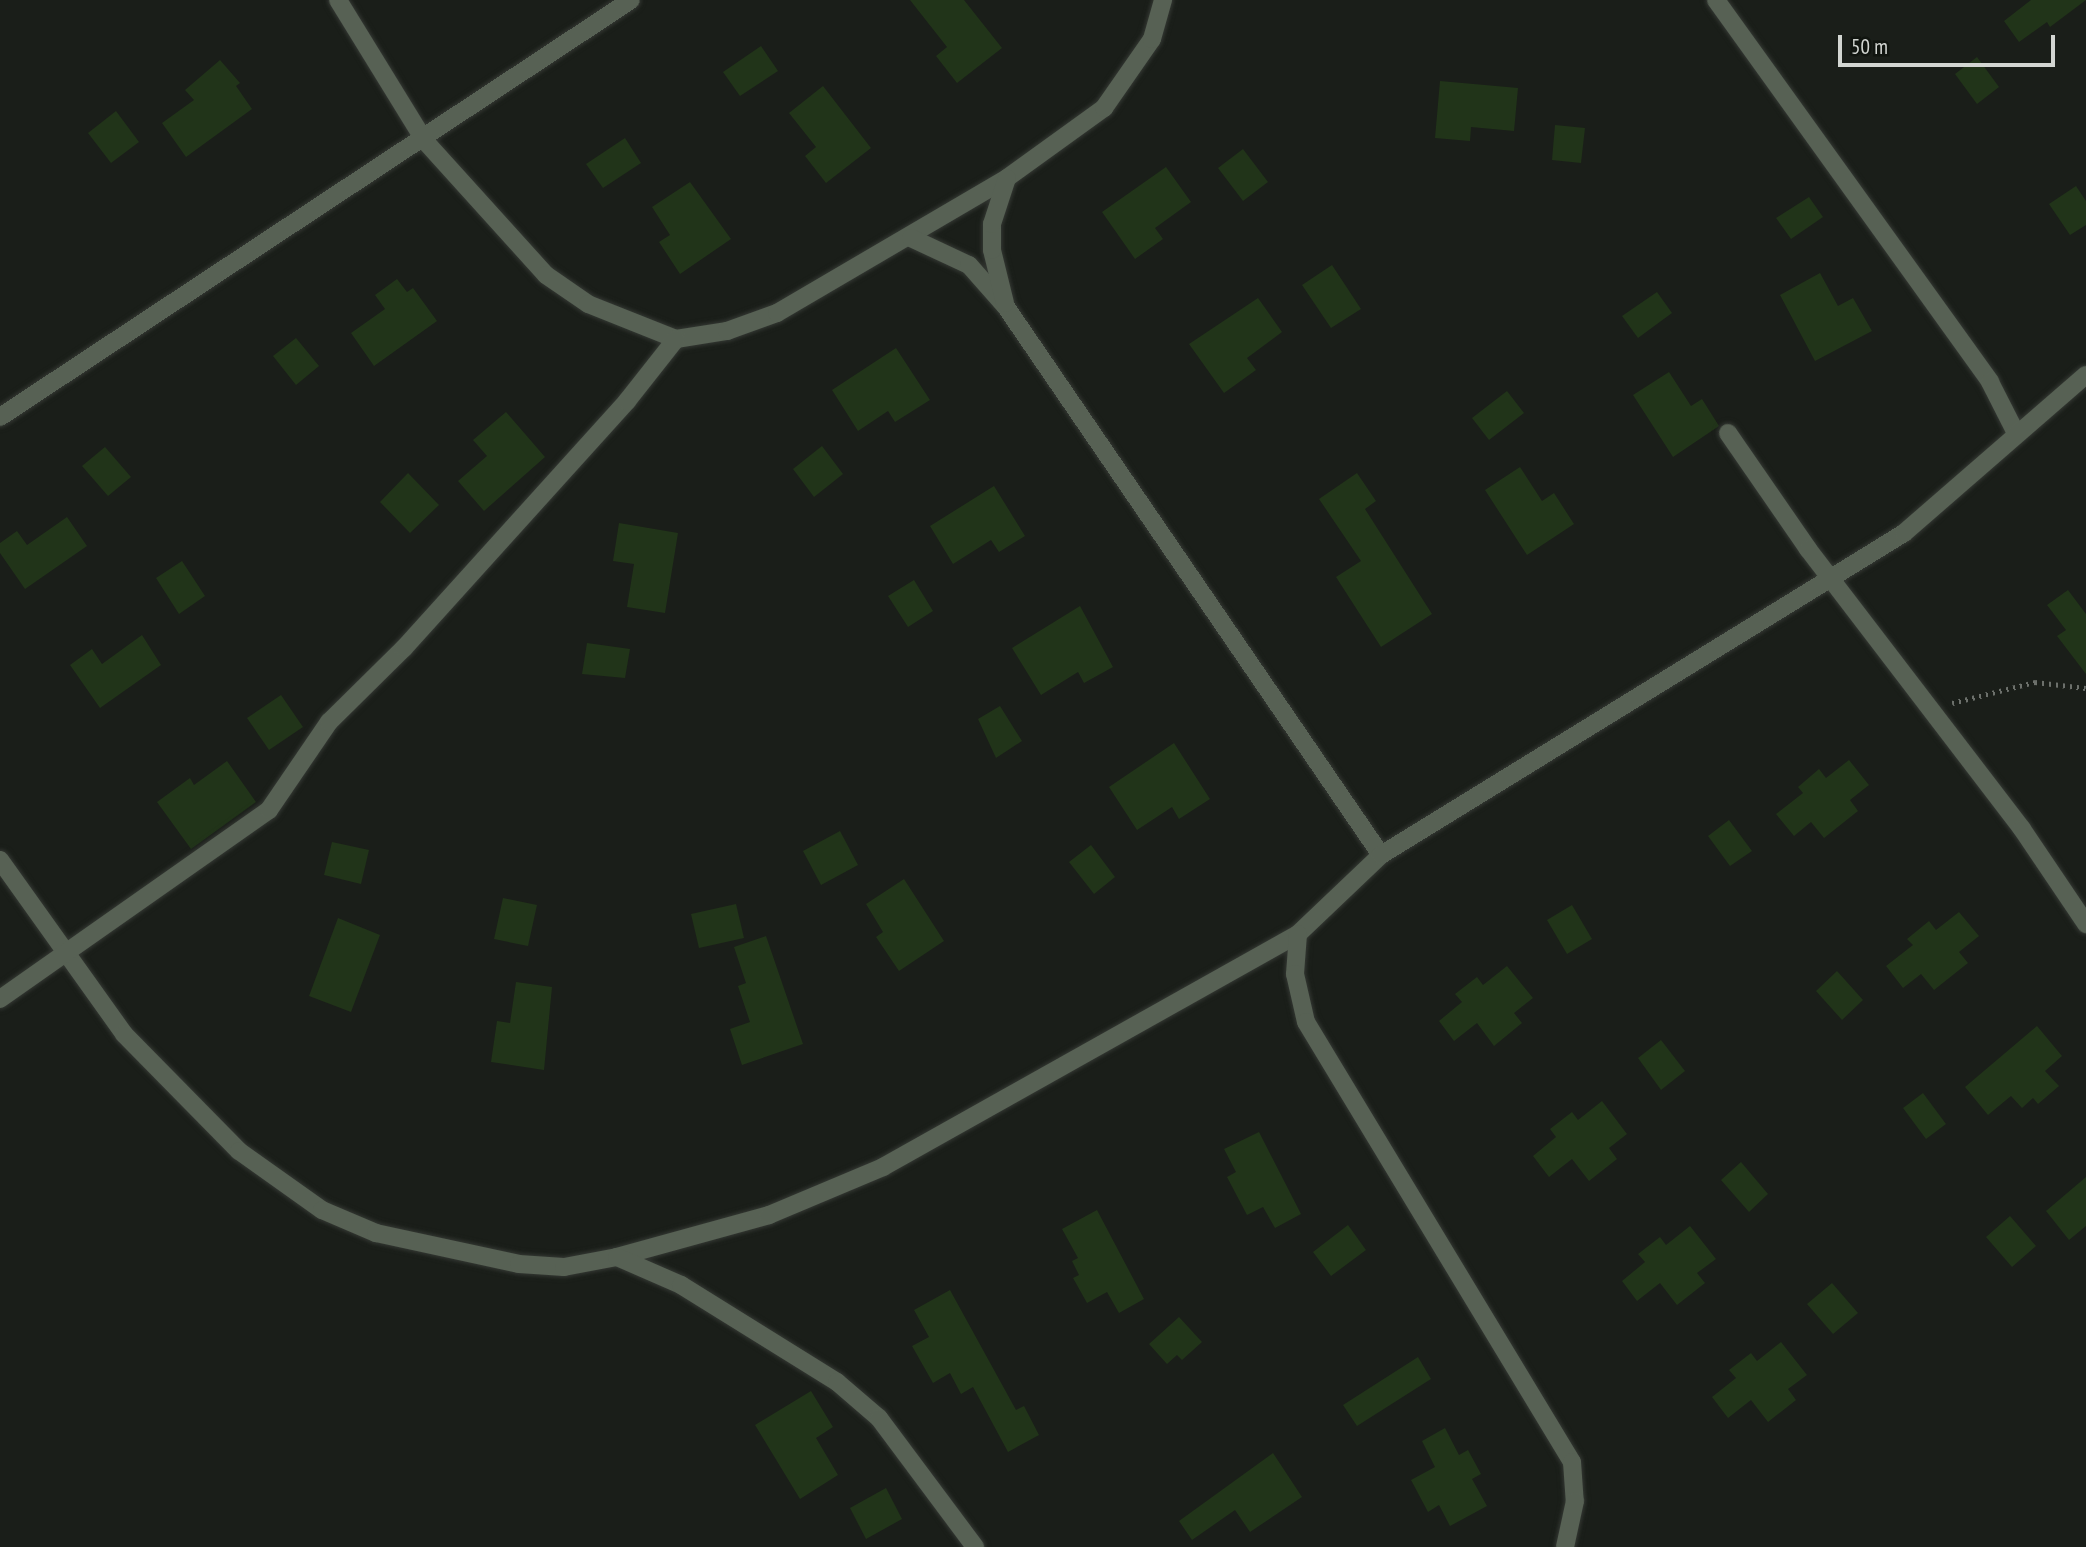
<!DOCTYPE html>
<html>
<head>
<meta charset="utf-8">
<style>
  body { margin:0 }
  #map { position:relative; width:2086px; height:1547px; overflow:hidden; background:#1a1e19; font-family:"PT Sans Narrow",sans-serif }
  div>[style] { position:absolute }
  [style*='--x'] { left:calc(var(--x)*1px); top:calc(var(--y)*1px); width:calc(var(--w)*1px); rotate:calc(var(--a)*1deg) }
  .building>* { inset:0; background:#213419 }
  .path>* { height:4.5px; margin-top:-2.25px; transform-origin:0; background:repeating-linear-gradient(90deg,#6c706b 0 2px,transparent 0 7px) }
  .roads { filter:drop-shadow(0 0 2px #343833) drop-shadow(0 0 2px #343833) }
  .minor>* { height:18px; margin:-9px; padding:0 9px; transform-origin:9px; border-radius:9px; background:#576154 }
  span { translate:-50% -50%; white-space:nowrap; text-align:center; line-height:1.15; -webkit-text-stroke:5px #111510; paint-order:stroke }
  .scale { position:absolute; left:1838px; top:35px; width:217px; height:32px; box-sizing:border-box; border:4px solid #d3d6d2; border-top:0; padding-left:9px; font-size:21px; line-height:24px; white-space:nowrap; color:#d3d6d2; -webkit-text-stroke:5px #111510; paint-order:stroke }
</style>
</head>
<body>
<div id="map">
  <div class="building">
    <div style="clip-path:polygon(910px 0,964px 0,1002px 48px,957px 83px,936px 56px,947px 47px)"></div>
    <div style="clip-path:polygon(2031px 0,2086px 0,2050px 27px,2047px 22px,2019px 42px,2004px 21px)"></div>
    <div style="clip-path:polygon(761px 46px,778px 71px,740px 96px,723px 72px)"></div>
    <div style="clip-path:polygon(1977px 57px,1999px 87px,1977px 104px,1955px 74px)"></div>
    <div style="clip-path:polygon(220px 60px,240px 83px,236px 86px,252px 109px,186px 157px,162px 123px,194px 100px,185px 90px)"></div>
    <div style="clip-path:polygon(1440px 81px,1518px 88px,1514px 131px,1471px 127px,1470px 141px,1435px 138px)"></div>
    <div style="clip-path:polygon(823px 86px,871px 148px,826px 183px,805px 156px,816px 147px,789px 113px)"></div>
    <div style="clip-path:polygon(116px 111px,139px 142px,111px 163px,88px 133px)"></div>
    <div style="clip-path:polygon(1555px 125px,1585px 128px,1581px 163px,1552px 160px)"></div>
    <div style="clip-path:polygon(625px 138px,641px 163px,603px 188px,586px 164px)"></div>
    <div style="clip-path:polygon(1243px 149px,1268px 182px,1243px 201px,1218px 168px)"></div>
    <div style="clip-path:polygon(1166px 167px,1191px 202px,1155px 228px,1163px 239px,1135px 259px,1102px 212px)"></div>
    <div style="clip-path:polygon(690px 182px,731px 239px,680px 274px,659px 242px,670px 235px,652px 207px)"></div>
    <div style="clip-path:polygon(2076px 186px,2086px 201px,2086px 225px,2070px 235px,2049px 204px)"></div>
    <div style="clip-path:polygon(1809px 197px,1823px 217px,1791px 239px,1776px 218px)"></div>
    <div style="clip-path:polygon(1332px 265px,1361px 309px,1331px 328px,1302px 285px)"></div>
    <div style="clip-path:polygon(1820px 273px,1838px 306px,1853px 298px,1872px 331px,1815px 361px,1780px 295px)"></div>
    <div style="clip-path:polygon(397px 279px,407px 292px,413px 288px,437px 321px,374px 366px,351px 333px,385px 309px,375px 295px)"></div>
    <div style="clip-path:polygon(1657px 292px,1672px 313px,1638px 338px,1622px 316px)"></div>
    <div style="clip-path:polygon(1258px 298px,1282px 332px,1247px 358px,1256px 370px,1224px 393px,1189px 344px)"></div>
    <div style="clip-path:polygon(296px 338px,319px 366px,296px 385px,273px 356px)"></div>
    <div style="clip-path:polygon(896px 348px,930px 400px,895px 422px,888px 411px,858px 431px,832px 390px)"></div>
    <div style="clip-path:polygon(1669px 372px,1691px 406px,1702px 399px,1719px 426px,1673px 457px,1633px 395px)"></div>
    <div style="clip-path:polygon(1507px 391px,1524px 413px,1489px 440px,1472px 418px)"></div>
    <div style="clip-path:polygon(506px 412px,545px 457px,484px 511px,458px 481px,487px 456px,473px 440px)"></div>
    <div style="clip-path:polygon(822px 446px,843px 474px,814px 497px,793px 469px)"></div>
    <div style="clip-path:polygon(105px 447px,131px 477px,108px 496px,82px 466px)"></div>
    <div style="clip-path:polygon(1520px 467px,1542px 501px,1554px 493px,1574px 524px,1527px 555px,1485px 490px)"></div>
    <div style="clip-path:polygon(408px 473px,439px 505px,410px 533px,380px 502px)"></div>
    <div style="clip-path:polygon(1357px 473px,1376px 501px,1365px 509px,1432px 614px,1381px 647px,1336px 577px,1361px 561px,1319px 499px)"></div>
    <div style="clip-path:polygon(994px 486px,1025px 536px,999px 552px,991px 540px,953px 564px,930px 526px)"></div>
    <div style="clip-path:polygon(67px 517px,87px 546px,25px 589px,0 553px,0 543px,17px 531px,27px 545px)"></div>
    <div style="clip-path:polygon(619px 523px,678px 533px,665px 613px,627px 607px,634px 564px,613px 561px)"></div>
    <div style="clip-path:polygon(182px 561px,205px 596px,179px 614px,156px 578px)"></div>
    <div style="clip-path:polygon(914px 580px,933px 611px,908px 627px,888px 596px)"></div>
    <div style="clip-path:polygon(2068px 590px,2086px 614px,2086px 674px,2057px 636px,2066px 630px,2047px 605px)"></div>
    <div style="clip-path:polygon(1080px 606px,1113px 667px,1084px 683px,1078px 672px,1041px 695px,1012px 648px)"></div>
    <div style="clip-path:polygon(142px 635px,161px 665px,100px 708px,70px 665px,92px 649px,102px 664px)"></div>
    <div style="clip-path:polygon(587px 643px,630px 649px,625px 678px,582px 674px)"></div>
    <div style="clip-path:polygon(281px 695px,303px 727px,269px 750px,247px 718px)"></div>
    <div style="clip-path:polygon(1000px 706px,1022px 741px,996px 758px,978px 719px)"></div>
    <div style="clip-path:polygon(1174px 743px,1210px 799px,1179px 819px,1172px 807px,1137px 830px,1109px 787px)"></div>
    <div style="clip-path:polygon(1849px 760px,1869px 785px,1850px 800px,1858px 811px,1824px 838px,1811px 822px,1794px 836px,1776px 814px,1803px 793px,1798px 787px,1819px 769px,1826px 778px)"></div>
    <div style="clip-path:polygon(227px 761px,256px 802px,191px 849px,157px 802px,190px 778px,194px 785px)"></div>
    <div style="clip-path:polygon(1729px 820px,1752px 851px,1730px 866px,1708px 836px)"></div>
    <div style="clip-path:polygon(840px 831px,858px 865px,821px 885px,803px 851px)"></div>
    <div style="clip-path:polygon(332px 842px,369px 850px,361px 884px,324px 875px)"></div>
    <div style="clip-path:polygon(1091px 845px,1115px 877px,1094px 894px,1069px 862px)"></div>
    <div style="clip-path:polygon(904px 879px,944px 941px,899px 971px,876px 937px,883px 932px,866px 904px)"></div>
    <div style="clip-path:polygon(503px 898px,537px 905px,528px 946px,494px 939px)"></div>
    <div style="clip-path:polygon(736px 904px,744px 938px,699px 948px,691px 914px)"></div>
    <div style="clip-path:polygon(1572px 905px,1592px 939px,1567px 954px,1547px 920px)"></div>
    <div style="clip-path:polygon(1959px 912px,1979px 936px,1959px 952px,1968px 963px,1934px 990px,1921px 974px,1903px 988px,1886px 966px,1913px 945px,1907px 939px,1929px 921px,1936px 930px)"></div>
    <div style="clip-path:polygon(338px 918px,380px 935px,351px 1012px,309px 996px)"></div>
    <div style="clip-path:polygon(766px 936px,803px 1044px,742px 1065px,730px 1029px,750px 1022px,738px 986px,746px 983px,734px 947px)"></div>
    <div style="clip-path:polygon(1507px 966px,1533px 998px,1514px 1013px,1522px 1023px,1494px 1046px,1477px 1023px,1454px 1041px,1439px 1021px,1462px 1002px,1455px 994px,1477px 977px,1483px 985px)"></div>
    <div style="clip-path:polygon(1837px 971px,1863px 1000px,1842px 1020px,1816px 991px)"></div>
    <div style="clip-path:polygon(516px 982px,552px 987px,544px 1070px,491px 1062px,497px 1021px,510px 1023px)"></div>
    <div style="clip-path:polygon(2037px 1026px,2062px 1056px,2045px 1071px,2059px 1086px,2038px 1104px,2033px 1098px,2022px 1108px,2011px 1096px,1988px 1115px,1965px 1087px)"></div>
    <div style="clip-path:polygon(1661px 1040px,1685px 1071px,1661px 1090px,1638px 1058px)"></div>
    <div style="clip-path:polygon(1923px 1093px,1946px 1124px,1926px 1139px,1903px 1108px)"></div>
    <div style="clip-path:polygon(1602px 1101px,1627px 1134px,1609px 1148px,1617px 1159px,1589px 1181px,1572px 1159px,1549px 1177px,1533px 1156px,1556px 1137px,1550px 1129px,1572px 1112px,1578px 1120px)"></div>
    <div style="clip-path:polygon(1259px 1132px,1301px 1214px,1275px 1228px,1263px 1207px,1247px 1215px,1227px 1177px,1236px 1172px,1224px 1149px)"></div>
    <div style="clip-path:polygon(1741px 1162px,1768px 1194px,1749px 1212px,1721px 1180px)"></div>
    <div style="clip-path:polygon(2086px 1177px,2086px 1226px,2069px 1240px,2046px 1211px)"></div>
    <div style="clip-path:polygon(1097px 1210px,1144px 1299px,1119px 1313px,1107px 1292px,1087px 1303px,1073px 1278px,1079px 1275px,1072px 1261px,1078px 1258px,1062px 1229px)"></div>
    <div style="clip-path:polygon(2010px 1216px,2036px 1246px,2012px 1267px,1986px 1237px)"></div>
    <div style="clip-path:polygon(1348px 1225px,1366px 1250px,1331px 1276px,1313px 1252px)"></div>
    <div style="clip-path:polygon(1690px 1226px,1716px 1259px,1697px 1273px,1705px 1283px,1677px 1305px,1660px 1283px,1637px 1301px,1622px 1281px,1645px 1262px,1638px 1254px,1660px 1237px,1666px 1245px)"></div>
    <div style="clip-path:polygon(1832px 1283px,1858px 1313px,1833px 1334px,1807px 1304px)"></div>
    <div style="clip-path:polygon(950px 1290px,1016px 1410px,1024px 1406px,1039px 1435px,1008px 1452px,973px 1387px,961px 1394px,950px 1373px,933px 1383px,912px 1346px,929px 1337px,914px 1310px)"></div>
    <div style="clip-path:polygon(1179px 1317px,1202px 1342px,1182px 1360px,1177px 1355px,1167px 1364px,1149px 1344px)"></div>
    <div style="clip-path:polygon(1781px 1342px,1807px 1375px,1788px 1389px,1796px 1400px,1768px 1422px,1751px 1400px,1728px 1418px,1712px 1397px,1736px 1378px,1729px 1370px,1751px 1353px,1757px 1361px)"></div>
    <div style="clip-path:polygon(1418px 1357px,1431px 1379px,1357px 1426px,1343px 1405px)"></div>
    <div style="clip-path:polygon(811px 1391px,833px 1427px,816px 1438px,838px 1475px,800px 1499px,755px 1425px)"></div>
    <div style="clip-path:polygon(1445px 1428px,1459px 1455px,1468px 1450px,1481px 1474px,1472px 1479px,1487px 1506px,1450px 1526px,1439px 1505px,1428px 1512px,1411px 1480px,1435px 1467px,1422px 1441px)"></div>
    <div style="clip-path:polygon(1273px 1453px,1302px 1497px,1250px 1532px,1235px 1510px,1192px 1540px,1179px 1521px)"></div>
    <div style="clip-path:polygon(886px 1488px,902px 1519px,866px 1539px,850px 1508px)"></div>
  </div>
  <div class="path">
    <div style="--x:1952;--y:703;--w:86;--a:-14.2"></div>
    <div style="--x:2035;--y:682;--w:51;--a:6.7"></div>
  </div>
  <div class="roads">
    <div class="minor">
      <div style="--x:338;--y:0;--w:164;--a:58.4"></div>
      <div style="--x:424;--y:140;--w:182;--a:47.9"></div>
      <div style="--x:546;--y:275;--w:51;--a:34.6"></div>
      <div style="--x:588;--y:304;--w:95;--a:21.7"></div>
      <div style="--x:676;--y:339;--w:52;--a:-8.9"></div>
      <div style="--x:727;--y:331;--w:53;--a:-19.8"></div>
      <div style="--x:777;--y:313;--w:267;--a:-30.4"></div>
      <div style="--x:1007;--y:178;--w:120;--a:-35.8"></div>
      <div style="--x:1104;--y:108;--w:84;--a:-55.2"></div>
      <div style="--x:1152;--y:39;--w:41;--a:-74.2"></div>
      <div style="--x:1716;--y:0;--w:470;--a:54.3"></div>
      <div style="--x:1990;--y:382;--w:57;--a:63"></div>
      <div style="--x:911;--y:238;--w:64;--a:25"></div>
      <div style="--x:969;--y:265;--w:56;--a:48.6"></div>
      <div style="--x:1006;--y:307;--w:664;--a:55.62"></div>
      <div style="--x:1005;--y:303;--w:55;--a:-103.8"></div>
      <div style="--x:992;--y:250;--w:26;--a:-90"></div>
      <div style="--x:992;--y:224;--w:48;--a:-71.9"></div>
      <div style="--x:0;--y:417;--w:756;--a:-33.46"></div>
      <div style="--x:1728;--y:433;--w:141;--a:55.4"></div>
      <div style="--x:1808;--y:549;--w:352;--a:52.6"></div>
      <div style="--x:2022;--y:829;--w:115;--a:56"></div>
      <div style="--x:0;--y:860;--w:214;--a:54.5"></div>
      <div style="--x:124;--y:1034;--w:164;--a:45.5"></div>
      <div style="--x:239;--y:1151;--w:102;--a:35.4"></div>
      <div style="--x:322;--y:1210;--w:59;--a:23.1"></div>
      <div style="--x:376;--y:1233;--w:146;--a:12.2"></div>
      <div style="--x:519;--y:1264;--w:45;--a:3.8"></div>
      <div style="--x:564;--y:1267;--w:54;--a:-10.7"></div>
      <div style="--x:617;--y:1257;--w:158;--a:-15.4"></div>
      <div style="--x:769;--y:1215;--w:124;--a:-22.8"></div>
      <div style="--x:883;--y:1167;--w:476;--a:-29.3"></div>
      <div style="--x:1298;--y:934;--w:115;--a:-43.6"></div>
      <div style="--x:1381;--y:855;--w:614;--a:-31.62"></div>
      <div style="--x:1904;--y:533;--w:241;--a:-41"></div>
      <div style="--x:1298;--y:934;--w:40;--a:94.3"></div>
      <div style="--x:1295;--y:974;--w:49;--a:77.1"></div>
      <div style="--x:1306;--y:1022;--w:514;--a:58.85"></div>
      <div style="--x:1572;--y:1462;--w:39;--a:86"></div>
      <div style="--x:1575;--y:1501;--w:47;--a:102.3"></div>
      <div style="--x:0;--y:999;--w:329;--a:-35.1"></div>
      <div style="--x:269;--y:810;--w:107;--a:-55.7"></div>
      <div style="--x:329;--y:722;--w:105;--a:-44.6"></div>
      <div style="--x:404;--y:648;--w:333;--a:-47.9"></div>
      <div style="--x:627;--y:401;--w:79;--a:-51.7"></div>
      <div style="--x:617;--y:1257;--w:70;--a:23.6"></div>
      <div style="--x:681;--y:1285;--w:184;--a:31.9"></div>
      <div style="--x:837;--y:1382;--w:55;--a:40.6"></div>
      <div style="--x:879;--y:1418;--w:161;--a:53.3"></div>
    </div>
  </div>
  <div class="scale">50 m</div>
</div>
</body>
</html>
